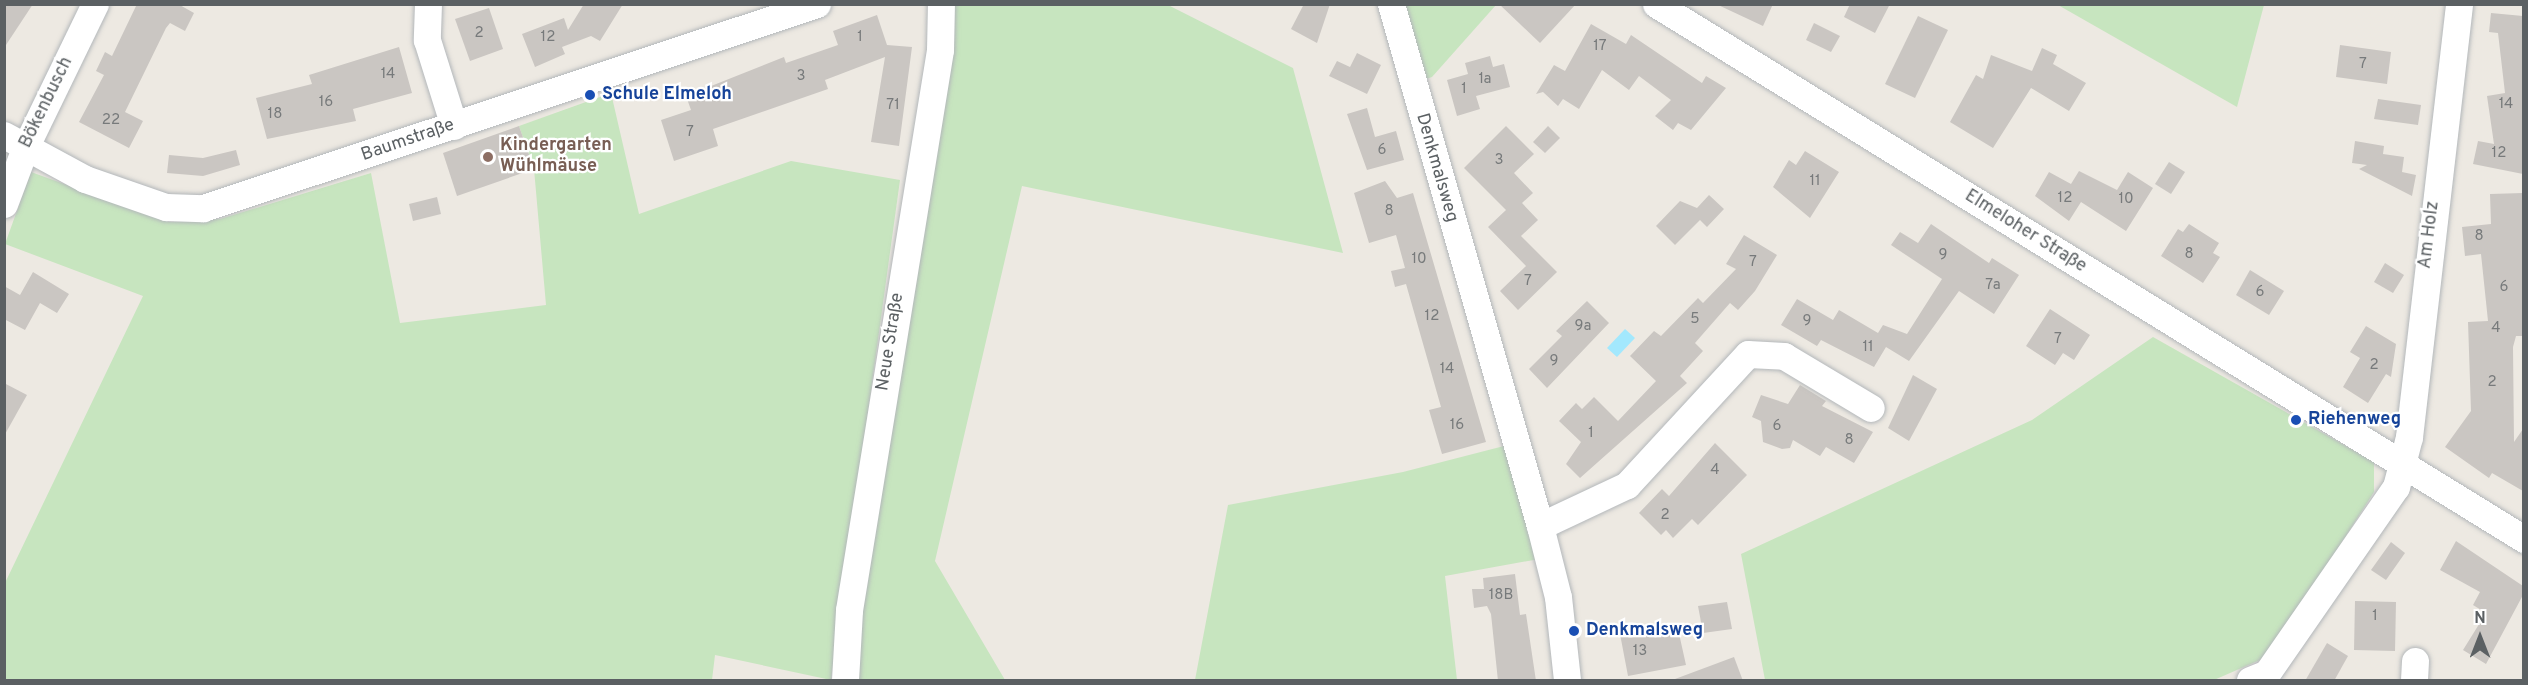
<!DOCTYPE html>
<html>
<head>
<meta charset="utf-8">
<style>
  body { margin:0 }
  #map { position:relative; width:2528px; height:685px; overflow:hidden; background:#ede9e2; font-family:Overpass,sans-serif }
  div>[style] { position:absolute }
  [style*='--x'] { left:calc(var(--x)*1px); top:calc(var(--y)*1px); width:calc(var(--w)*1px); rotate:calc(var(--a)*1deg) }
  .green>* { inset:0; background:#c7e5bf }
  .water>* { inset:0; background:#a3e8fd }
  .building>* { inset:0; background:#cac6c2 }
  .roads { filter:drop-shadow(0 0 2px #b3b7ba) drop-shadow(0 0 2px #b3b7ba) }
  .minor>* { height:27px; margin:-13.5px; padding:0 13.5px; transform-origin:13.5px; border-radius:13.5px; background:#fff }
  .dots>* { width:16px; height:16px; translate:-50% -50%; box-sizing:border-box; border:3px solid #fff; border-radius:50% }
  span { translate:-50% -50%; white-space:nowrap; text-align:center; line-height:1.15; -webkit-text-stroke:4.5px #fff; paint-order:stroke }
  .number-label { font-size:15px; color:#777a7b }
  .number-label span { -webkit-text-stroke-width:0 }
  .transit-label { font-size:18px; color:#164399; font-weight:700 }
  .left { translate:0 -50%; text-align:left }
  .street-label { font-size:18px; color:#5b6063 }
  .education-label { font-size:18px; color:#785e54; font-weight:700 }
  .frame { position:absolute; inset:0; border:6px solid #5b6063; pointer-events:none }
  .north { position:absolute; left:2450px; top:607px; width:60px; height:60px; -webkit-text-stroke:4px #fff; paint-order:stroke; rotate:0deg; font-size:16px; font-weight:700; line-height:24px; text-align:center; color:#5b6063 }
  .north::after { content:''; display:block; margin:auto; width:21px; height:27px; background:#5b6063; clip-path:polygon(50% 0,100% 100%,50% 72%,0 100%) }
</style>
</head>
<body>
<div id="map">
  <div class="green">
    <div style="clip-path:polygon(951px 5px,1168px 5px,1293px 68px,1343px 253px,1022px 186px,935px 561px,1005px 680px,854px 680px,856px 616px)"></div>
    <div style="clip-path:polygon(1401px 5px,1496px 5px,1432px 77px,1423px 80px)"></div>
    <div style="clip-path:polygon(2058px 5px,2264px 5px,2237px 107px)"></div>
    <div style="clip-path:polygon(611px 93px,639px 214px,791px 161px,900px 180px,831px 680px,715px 655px,712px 680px,5px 680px,4px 585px,143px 296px,5px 244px,31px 172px,169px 222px,220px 219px,371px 173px,400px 323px,546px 305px,534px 169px,519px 126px)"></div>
    <div style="clip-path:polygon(2153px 337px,2374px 462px,2374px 492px,2269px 656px,2214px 680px,1765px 680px,1741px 554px,2032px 420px)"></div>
    <div style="clip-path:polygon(1504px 446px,1539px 559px,1445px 576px,1457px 680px,1195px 680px,1228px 505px,1403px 472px)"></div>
  </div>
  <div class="water">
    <div style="clip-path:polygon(1625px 329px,1635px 338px,1617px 357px,1607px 348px)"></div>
  </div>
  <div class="building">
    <div style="clip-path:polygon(4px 4px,33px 4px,4px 48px)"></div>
    <div style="clip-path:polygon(137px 4px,178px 4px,194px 13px,185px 31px,170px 23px,166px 28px,125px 112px,143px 121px,129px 148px,79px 122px,104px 75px,96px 71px,105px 52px,112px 56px)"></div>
    <div style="clip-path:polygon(584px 4px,623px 4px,600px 41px,591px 36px,562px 47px,565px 54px,535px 67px,522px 34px,564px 18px,568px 30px)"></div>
    <div style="clip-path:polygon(1304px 4px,1330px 4px,1317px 43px,1291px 29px)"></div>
    <div style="clip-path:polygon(1499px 4px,1576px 4px,1540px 43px)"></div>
    <div style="clip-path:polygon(1716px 4px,1773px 4px,1763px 26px)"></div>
    <div style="clip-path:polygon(1850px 4px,1890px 4px,1875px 33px,1844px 17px)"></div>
    <div style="clip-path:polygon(489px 8px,503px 49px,470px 61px,455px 19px)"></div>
    <div style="clip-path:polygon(2491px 13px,2523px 16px,2523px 174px,2473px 164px,2478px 141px,2494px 144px,2487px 96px,2505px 93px,2498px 33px,2489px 32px)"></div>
    <div style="clip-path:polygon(877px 15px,887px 45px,912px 47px,899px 146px,871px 142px,885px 57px,825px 80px,828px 89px,713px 129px,718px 146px,674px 161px,661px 120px,691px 110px,686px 96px,784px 57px,786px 63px,838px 45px,833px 31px)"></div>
    <div style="clip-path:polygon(1918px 16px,1948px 30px,1915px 98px,1885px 84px)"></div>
    <div style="clip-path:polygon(1814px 23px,1840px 36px,1831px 52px,1806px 40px)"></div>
    <div style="clip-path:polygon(1591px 24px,1626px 44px,1631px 35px,1702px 83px,1706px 76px,1726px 88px,1691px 130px,1678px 123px,1673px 130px,1655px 116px,1671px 100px,1639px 76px,1629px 90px,1602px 70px,1579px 109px,1563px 99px,1558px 106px,1543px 92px,1536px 94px,1554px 65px,1565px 71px)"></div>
    <div style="clip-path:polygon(2340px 45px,2391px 52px,2387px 84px,2336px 77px)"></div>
    <div style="clip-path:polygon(399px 47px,412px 93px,353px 109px,356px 121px,267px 139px,256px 98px,312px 84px,309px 75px)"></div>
    <div style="clip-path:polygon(2042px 48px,2057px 55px,2053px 64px,2086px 83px,2069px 111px,2031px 88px,1993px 148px,1950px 122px,1976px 75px,1983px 79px,1991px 55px,2032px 71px)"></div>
    <div style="clip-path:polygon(1357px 53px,1381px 65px,1367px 94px,1329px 76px,1337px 61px,1350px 67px)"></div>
    <div style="clip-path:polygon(1490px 56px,1493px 67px,1504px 64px,1510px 87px,1476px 96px,1480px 109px,1457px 116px,1447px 80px,1468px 74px,1465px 63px)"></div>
    <div style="clip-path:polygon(2378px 99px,2421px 105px,2418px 125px,2374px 119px)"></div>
    <div style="clip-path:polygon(1367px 108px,1375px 137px,1396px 131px,1404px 160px,1367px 170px,1347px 114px)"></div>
    <div style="clip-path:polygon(519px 126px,534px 169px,457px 196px,443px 153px)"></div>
    <div style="clip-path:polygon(1506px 126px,1534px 154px,1514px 173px,1533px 193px,1522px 203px,1538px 220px,1521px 236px,1557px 272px,1518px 310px,1500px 291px,1526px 266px,1488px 227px,1506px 210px,1464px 168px)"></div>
    <div style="clip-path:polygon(1548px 126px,1560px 138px,1545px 153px,1533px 142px)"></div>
    <div style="clip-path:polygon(2355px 141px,2384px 146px,2383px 154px,2404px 157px,2402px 172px,2416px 175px,2412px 196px,2359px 169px,2367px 165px,2352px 163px)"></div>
    <div style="clip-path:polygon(236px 150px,240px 165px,203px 176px,167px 173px,169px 155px,203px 158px)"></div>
    <div style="clip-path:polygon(1805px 151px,1839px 172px,1810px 218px,1773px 187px,1789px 160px,1796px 165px)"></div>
    <div style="clip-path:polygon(2169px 162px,2185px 172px,2171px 194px,2155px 184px)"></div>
    <div style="clip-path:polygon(2079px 171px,2117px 190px,2128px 172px,2153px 188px,2126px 231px,2081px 202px,2069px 221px,2035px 196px,2049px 172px,2071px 184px)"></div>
    <div style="clip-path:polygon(1385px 181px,1397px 198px,1413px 193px,1486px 442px,1442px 454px,1429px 410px,1441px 407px,1406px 284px,1395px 287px,1391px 271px,1405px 268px,1396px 235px,1369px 243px,1354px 193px)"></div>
    <div style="clip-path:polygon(2523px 193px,2523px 336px,2516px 336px,2513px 347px,2514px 442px,2523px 429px,2523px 491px,2492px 473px,2489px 478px,2445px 447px,2471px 411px,2468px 322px,2488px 321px,2481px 254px,2465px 256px,2462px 227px,2491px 224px,2490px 194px)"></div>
    <div style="clip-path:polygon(1709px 195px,1724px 209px,1707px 227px,1700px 220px,1675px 245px,1656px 226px,1680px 201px,1697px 208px)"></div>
    <div style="clip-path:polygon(437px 197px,441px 214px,413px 221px,409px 204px)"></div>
    <div style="clip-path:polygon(1931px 224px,1989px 263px,1992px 258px,2019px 275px,1994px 314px,1959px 291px,1909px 361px,1886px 347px,1874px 367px,1821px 340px,1817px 346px,1781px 325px,1797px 299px,1833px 320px,1839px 310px,1878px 333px,1883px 325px,1907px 334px,1942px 279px,1891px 245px,1900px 232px,1918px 243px)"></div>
    <div style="clip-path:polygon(2189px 224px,2219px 243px,2213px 253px,2220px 257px,2203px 283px,2161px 256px,2178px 229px,2183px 232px)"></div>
    <div style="clip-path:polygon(1744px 235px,1777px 255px,1755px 291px,1738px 310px,1730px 303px,1695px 343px,1703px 351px,1680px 376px,1687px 383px,1580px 478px,1566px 464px,1581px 442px,1559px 421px,1576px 403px,1582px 409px,1594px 397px,1618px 421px,1656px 381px,1630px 356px,1654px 331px,1661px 336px,1698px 298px,1703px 303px,1736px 269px,1726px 264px)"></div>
    <div style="clip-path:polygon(2385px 263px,2404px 275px,2393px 293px,2374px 282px)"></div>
    <div style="clip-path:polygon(2250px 270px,2284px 291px,2269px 315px,2236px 295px)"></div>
    <div style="clip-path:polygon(33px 272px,69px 294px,57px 313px,40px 303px,25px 330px,4px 319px,4px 286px,20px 295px)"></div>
    <div style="clip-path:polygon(1587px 301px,1609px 323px,1547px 388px,1529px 369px,1562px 336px,1556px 331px)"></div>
    <div style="clip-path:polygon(2050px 309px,2090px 335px,2074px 360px,2063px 353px,2055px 365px,2026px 346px)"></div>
    <div style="clip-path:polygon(2366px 326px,2396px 344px,2391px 377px,2386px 374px,2368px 403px,2343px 387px,2360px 358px,2350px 352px)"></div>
    <div style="clip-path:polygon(1913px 375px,1937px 389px,1909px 441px,1888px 428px)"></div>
    <div style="clip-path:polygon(4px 383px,27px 395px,4px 436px)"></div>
    <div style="clip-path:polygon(1800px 385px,1826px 401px,1822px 406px,1873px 432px,1854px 463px,1826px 447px,1820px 456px,1793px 440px,1790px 448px,1782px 449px,1763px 442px,1761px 421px,1752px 417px,1761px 395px,1788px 404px)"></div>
    <div style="clip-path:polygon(1715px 443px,1747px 475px,1698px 525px,1692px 519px,1673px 538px,1666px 530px,1661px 535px,1639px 513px,1662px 489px,1669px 496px)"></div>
    <div style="clip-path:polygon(2456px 541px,2523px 586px,2523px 595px,2486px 664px,2463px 650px,2486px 613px,2473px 605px,2480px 592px,2440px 570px)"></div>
    <div style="clip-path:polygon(2391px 542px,2405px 553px,2386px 580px,2371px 570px)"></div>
    <div style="clip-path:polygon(1515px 574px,1520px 615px,1526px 614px,1536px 681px,1498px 681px,1491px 614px,1487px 606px,1474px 608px,1472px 589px,1484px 589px,1483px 578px)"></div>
    <div style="clip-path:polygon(2355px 601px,2396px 602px,2395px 651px,2354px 650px)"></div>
    <div style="clip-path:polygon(1727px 602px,1732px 629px,1703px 633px,1698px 606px)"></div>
    <div style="clip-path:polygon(1651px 628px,1653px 635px,1678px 629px,1686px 665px,1628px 676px,1620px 634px)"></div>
    <div style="clip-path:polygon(2327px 643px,2348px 656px,2334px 681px,2305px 681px)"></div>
    <div style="clip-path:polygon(1734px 657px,1743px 681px,1676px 681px,1675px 679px)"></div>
  </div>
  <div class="roads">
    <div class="minor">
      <div style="--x:428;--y:4;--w:36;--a:92"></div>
      <div style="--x:427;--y:40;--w:90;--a:72.6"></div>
      <div style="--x:1391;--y:4;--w:543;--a:74.07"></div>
      <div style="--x:1540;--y:526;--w:73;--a:75.8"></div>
      <div style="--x:1558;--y:597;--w:83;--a:83.8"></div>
      <div style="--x:1656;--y:4;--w:1020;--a:31.65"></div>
      <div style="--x:4;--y:135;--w:92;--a:28.5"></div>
      <div style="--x:85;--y:179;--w:86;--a:19.1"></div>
      <div style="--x:166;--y:207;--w:37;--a:2"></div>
      <div style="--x:203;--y:208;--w:647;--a:-18.38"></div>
      <div style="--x:4;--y:204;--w:60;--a:-69.4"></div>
      <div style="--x:25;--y:148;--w:160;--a:-64.1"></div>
      <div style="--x:1540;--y:526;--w:96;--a:-25.2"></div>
      <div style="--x:1627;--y:485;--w:178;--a:-47.3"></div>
      <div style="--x:1748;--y:354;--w:36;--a:3"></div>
      <div style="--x:1784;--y:356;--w:101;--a:30.9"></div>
      <div style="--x:845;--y:680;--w:70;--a:-86.7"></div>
      <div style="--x:849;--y:610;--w:567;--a:-80.77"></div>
      <div style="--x:940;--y:50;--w:46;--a:-88.8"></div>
      <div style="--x:2250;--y:680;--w:18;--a:-22"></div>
      <div style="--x:2267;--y:673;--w:226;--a:-55.3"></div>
      <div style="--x:2396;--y:487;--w:52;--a:-75.4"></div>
      <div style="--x:2409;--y:437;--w:436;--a:-83.4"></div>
      <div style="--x:2414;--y:680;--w:19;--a:-87"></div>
    </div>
  </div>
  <div class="dots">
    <div style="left:590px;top:95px;background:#1a4fb4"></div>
    <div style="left:488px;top:157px;background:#8d6e63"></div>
    <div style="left:2296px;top:420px;background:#1a4fb4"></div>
    <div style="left:1574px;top:631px;background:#1a4fb4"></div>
  </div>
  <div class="number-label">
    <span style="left:479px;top:34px">2</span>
    <span style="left:548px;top:38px">12</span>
    <span style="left:860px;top:38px">1</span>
    <span style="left:1600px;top:47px">17</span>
    <span style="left:2363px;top:65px">7</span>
    <span style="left:388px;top:75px">14</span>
    <span style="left:801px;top:77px">3</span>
    <span style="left:1485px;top:80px">1a</span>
    <span style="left:1464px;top:90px">1</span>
    <span style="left:326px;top:103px">16</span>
    <span style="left:2506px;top:105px">14</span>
    <span style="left:893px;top:106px">71</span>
    <span style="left:275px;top:115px">18</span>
    <span style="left:111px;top:121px">22</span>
    <span style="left:690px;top:133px">7</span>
    <span style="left:1382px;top:151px">6</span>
    <span style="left:2499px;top:154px">12</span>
    <span style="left:1499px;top:161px">3</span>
    <span style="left:1815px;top:182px">11</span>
    <span style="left:2065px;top:199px">12</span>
    <span style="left:2126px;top:200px">10</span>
    <span style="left:1389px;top:212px">8</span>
    <span style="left:2479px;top:237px">8</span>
    <span style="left:2189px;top:255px">8</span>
    <span style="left:1943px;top:256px">9</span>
    <span style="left:1419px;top:260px">10</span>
    <span style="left:1753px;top:263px">7</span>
    <span style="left:1528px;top:282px">7</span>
    <span style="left:1993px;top:286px">7a</span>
    <span style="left:2504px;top:288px">6</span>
    <span style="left:2260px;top:293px">6</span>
    <span style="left:1432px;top:317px">12</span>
    <span style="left:1695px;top:320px">5</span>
    <span style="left:1807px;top:322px">9</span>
    <span style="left:1583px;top:327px">9a</span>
    <span style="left:2496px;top:329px">4</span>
    <span style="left:2058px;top:340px">7</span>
    <span style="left:1868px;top:348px">11</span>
    <span style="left:1554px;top:362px">9</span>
    <span style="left:2374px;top:366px">2</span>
    <span style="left:1447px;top:370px">14</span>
    <span style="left:2492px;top:383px">2</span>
    <span style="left:1457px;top:426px">16</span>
    <span style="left:1777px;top:427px">6</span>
    <span style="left:1591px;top:434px">1</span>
    <span style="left:1849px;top:441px">8</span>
    <span style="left:1715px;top:471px">4</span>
    <span style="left:1665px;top:516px">2</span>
    <span style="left:1501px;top:596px">18B</span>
    <span style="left:2375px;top:617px">1</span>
    <span style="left:1640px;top:652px">13</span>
  </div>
  <div class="transit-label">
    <span class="left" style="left:602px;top:95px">Schule Elmeloh</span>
    <span class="left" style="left:2308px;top:420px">Riehenweg</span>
    <span class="left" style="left:1586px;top:631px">Denkmalsweg</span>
  </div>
  <div class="street-label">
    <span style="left:47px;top:103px;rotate:-64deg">Bökenbusch</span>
    <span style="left:408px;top:141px;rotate:-19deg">Baumstraße</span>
    <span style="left:1436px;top:168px;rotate:74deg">Denkmalsweg</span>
    <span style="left:2025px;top:232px;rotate:32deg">Elmeloher Straße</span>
    <span style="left:2430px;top:235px;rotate:-83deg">Am Holz</span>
    <span style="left:891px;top:342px;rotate:-81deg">Neue Straße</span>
  </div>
  <div class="education-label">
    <span class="left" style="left:500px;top:157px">Kindergarten<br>Wühlmäuse</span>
  </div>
  <div class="frame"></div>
  <div class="north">N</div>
</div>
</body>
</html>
